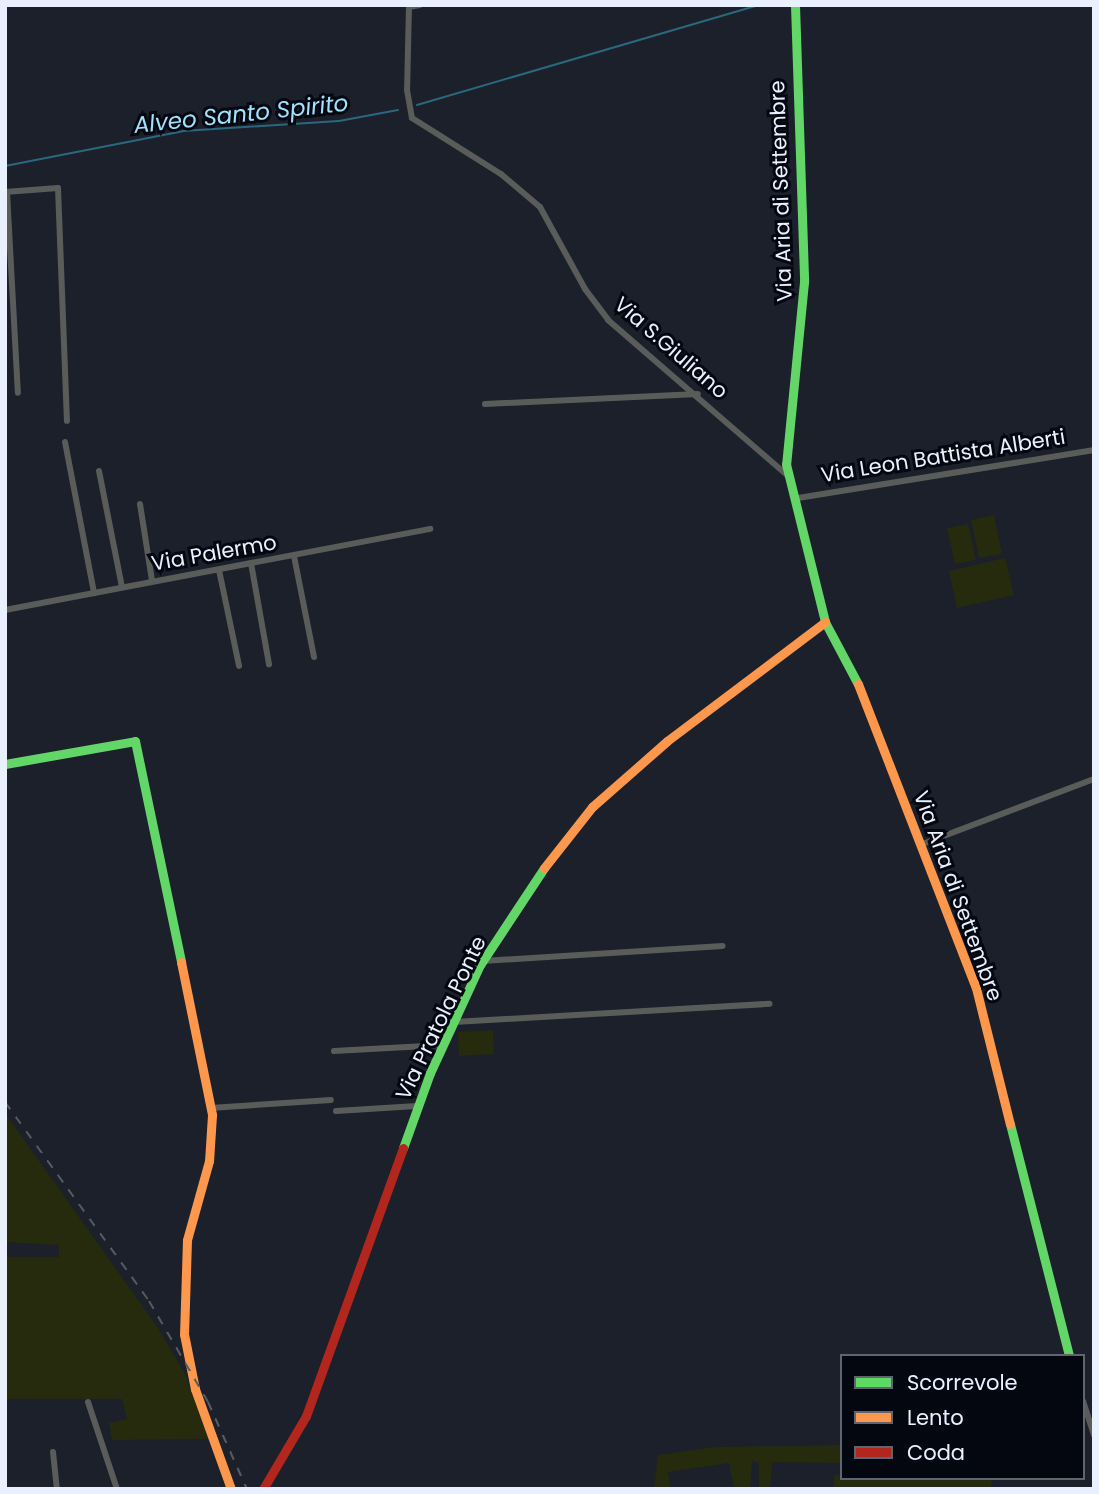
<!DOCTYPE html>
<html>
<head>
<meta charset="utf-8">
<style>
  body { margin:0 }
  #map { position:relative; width:1099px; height:1494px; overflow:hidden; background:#1b202b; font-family:Poppins,sans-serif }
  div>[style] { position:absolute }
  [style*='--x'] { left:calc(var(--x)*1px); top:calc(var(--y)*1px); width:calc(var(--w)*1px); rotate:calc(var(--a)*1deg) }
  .green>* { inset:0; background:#262b0d }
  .stream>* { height:2px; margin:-1px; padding:0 1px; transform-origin:1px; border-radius:1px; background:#29687f }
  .street>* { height:6px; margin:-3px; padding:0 3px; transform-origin:3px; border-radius:3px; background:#5a5c5a }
  .fast>* { height:9px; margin:-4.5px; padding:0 4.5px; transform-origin:4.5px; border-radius:4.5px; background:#63d668 }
  .slow>* { height:9px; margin:-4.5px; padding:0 4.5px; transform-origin:4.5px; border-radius:4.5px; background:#ff974d }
  .jam>* { height:9px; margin:-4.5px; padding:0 4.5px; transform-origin:4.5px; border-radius:4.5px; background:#b3261e }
  .rail>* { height:2px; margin-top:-1px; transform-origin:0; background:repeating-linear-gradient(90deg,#565b5f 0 9px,transparent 0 18px) }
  span { translate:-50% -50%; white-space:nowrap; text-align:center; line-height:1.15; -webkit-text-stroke:6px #040710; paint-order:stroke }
  .street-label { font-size:21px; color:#e9f0ff }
  .water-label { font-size:23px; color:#9fe2fc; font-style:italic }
  .frame { position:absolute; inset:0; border:7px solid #e9f0ff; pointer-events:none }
  .legend { position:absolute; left:840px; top:1354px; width:245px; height:126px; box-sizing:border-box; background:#040710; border:2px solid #606470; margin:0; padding:9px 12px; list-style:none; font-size:21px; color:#e9f0ff }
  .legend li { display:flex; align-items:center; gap:14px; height:35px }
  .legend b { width:35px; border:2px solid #606470 }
</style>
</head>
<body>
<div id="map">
  <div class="green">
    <div style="clip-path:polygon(994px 515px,1002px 554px,979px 558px,971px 520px)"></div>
    <div style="clip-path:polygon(968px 524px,976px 560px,955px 564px,947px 528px)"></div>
    <div style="clip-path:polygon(1005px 558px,1014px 595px,957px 608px,949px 571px)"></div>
    <div style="clip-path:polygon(493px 1030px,494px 1054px,459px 1056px,458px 1032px)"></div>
    <div style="clip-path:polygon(5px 1113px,158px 1328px,184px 1372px,211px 1439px,112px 1440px,109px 1423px,127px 1419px,122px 1399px,6px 1399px,6px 1257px,59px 1257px,59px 1245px,5px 1242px)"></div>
    <div style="clip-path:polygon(842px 1445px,842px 1463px,772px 1462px,770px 1489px,759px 1489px,759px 1464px,752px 1460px,750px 1489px,734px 1489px,729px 1463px,668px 1472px,671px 1489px,654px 1489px,658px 1455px,715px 1447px)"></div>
    <div style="clip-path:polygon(834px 1475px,991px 1478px,992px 1489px,834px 1489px)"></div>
  </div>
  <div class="stream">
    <div style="--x:417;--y:105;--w:357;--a:-16.3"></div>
    <div style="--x:5;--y:166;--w:181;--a:-11.1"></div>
    <div style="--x:183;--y:131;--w:156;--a:-3.7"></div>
    <div style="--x:339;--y:121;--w:60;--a:-10.6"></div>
  </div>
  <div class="street">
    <div style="--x:409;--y:5;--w:85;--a:91.3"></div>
    <div style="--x:407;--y:90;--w:28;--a:80"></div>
    <div style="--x:412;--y:118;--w:105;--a:32.2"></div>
    <div style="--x:501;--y:174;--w:51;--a:40.2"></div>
    <div style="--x:540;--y:207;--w:94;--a:61.2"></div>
    <div style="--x:585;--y:289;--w:39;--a:53"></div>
    <div style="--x:608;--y:320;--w:238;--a:40.9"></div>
    <div style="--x:409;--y:7;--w:11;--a:-10"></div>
    <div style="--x:5;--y:192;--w:53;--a:-4.3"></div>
    <div style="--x:58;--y:188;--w:233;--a:87.8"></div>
    <div style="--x:7;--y:192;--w:201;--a:86.9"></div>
    <div style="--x:485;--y:404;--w:213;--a:-2.7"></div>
    <div style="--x:65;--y:442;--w:154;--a:79.1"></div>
    <div style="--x:99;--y:471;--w:118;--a:78.8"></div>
    <div style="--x:798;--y:498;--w:300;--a:-9.2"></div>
    <div style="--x:140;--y:504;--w:78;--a:81.1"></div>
    <div style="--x:294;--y:556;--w:103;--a:78.8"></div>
    <div style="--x:251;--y:563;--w:103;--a:79.9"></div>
    <div style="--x:219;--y:570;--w:98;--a:78.2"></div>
    <div style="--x:5;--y:610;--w:433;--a:-10.8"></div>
    <div style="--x:920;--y:845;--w:186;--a:-20.8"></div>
    <div style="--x:483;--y:961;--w:240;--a:-3.6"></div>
    <div style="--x:454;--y:1022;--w:316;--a:-3.3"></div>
    <div style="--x:334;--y:1051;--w:110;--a:-3.1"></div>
    <div style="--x:210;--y:1108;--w:121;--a:-3.8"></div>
    <div style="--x:336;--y:1111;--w:81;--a:-3.5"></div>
    <div style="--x:1083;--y:1401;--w:36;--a:72"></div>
    <div style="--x:88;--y:1402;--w:92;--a:71.6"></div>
    <div style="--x:53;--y:1452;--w:37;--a:84"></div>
  </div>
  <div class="fast">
    <div style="--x:795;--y:5;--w:277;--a:88.1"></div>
    <div style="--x:804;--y:282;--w:183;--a:95.6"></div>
    <div style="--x:786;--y:464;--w:163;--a:76.1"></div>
    <div style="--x:825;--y:622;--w:70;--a:62"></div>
    <div style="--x:5;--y:764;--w:132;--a:-10"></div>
    <div style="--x:135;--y:741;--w:226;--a:78.2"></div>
    <div style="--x:1010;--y:1124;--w:239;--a:75.7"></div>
    <div style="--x:403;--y:1148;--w:80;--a:-70.2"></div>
    <div style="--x:430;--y:1073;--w:119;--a:-65.2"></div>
    <div style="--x:480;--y:965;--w:116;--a:-56.6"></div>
  </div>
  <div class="slow">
    <div style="--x:858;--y:684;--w:326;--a:68.8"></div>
    <div style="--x:976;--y:988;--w:140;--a:76"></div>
    <div style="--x:544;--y:868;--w:78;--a:-51.8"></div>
    <div style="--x:592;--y:807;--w:100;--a:-41.3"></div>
    <div style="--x:667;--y:741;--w:198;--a:-37"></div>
    <div style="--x:181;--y:962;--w:156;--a:78.5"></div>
    <div style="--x:212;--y:1115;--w:46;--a:93.7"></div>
    <div style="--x:209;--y:1161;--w:82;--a:105.6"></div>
    <div style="--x:187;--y:1240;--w:94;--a:91.8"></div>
    <div style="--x:184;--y:1334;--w:56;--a:78.7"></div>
    <div style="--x:195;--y:1389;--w:106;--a:70.2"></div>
  </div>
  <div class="jam">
    <div style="--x:263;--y:1489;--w:85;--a:-59.5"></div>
    <div style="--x:306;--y:1416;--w:285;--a:-70.1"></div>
  </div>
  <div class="rail">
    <div style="--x:5;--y:1102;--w:246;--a:54.1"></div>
    <div style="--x:149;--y:1301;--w:117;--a:59.7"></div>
    <div style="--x:208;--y:1402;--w:95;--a:65.9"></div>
  </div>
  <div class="street-label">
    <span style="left:781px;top:191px;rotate:-92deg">Via Aria di Settembre</span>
    <span style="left:671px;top:348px;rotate:41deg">Via S.Giuliano</span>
    <span style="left:943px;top:456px;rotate:-9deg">Via Leon Battista Alberti</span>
    <span style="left:214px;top:553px;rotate:-10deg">Via Palermo</span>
    <span style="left:958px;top:896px;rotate:70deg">Via Aria di Settembre</span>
    <span style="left:441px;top:1018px;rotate:-64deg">Via Pratola Ponte</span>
  </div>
  <div class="water-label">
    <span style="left:241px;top:114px;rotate:-6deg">Alveo Santo Spirito</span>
  </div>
  <div class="frame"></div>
  <ul class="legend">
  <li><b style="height:9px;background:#63d668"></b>Scorrevole</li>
  <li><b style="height:9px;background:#ff974d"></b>Lento</li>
  <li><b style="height:9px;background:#b3261e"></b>Coda</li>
  </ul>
</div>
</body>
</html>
